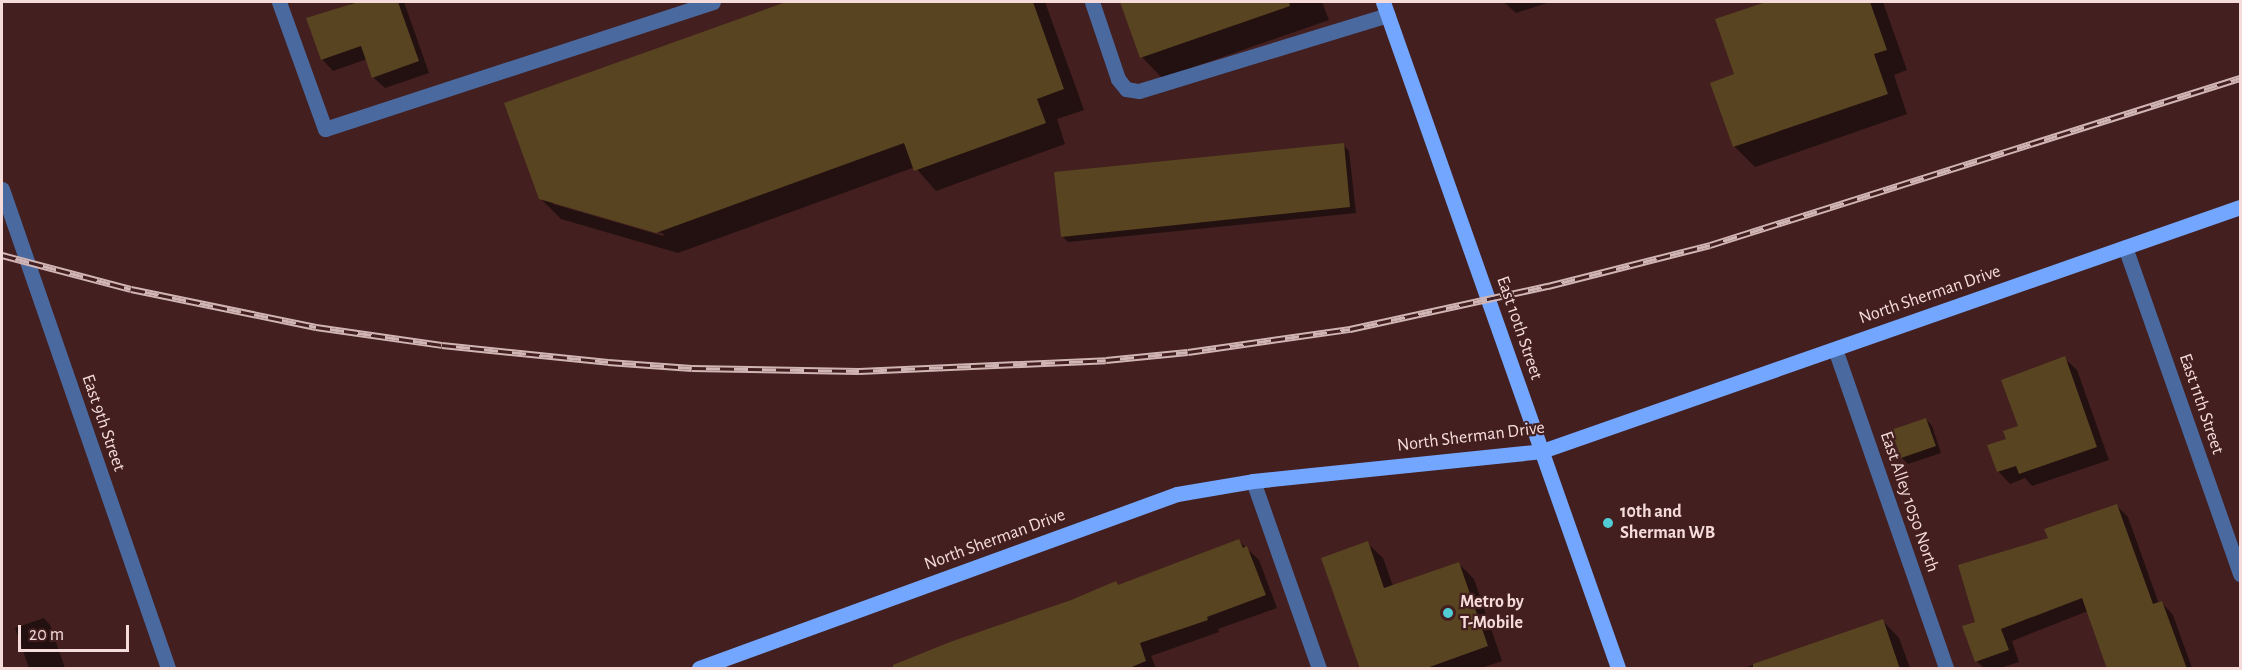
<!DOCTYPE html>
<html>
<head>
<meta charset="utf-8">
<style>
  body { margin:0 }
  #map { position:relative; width:2242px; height:670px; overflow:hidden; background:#431f1f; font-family:"Alegreya Sans",sans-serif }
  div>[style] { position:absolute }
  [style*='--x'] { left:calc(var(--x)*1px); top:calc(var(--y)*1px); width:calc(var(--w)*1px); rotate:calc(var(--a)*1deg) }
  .shadow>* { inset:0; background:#0007 }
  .building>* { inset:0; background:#584420 }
  .minor>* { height:15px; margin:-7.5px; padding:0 7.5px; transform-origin:7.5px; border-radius:7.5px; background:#4a699f }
  .major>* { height:15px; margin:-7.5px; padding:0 7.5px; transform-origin:7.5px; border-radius:7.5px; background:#73a6ff }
  .rail>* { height:7px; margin-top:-3.5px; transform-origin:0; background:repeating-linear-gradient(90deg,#431f1f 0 14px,#d0b5b4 0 28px); box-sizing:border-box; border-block:2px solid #d0b5b4 }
  .dots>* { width:16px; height:16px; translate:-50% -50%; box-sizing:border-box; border:3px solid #431f1f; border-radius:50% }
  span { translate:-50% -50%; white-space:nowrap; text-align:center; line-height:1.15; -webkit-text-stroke:4.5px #431f1f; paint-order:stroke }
  .street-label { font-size:18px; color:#f5dcdb }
  .poi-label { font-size:18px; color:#f5dcdb; font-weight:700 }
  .left { translate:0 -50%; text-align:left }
  .frame { position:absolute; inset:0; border:3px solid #f5dcdb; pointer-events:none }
  .scale { position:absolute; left:18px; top:625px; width:111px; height:27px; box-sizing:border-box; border:3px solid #f5dcdb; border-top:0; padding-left:8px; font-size:18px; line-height:21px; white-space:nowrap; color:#f5dcdb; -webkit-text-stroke:4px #431f1f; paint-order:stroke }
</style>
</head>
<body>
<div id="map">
  <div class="shadow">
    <div style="clip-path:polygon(350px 2px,404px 2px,429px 73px,385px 88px,373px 77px,367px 59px,333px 71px,322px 59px,308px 19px,351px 4px)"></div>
    <div style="clip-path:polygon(evenodd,790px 2px,1045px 2px,1084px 110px,1057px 119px,1065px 144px,936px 191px,915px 167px,678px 253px,561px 219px,540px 198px,506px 104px,790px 2px,553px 201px,664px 234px,663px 236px,553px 204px,553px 201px)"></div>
    <div style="clip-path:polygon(1122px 2px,1322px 2px,1329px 20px,1162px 78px,1142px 57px)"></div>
    <div style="clip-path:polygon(1504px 2px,1550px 2px,1516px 13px)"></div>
    <div style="clip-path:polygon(1771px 2px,1883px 2px,1907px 70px,1894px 75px,1907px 114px,1755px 167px,1734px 146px,1736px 75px,1717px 20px)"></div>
    <div style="clip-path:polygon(1343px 145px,1349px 151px,1356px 213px,1068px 242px,1062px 236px)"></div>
    <div style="clip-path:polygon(2064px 358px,2077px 370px,2109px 460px,2032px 486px,2025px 478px,2010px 484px,1998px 471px,2008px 440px,2020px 427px)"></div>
    <div style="clip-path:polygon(1926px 419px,1932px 426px,1941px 453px,1908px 464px,1902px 458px,1893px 431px)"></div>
    <div style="clip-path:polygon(2116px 505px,2128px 517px,2159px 604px,2162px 603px,2173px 615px,2192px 668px,2107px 668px,2088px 611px,2012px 641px,2019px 662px,2000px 668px,1984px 668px,1976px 661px,1977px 623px,2050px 539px)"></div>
    <div style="clip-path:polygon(1239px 541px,1259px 560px,1277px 608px,1218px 629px,1219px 632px,1151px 656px,1156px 668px,889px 668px,1116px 583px,1119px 586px)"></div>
    <div style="clip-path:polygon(1367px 543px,1383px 558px,1393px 586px,1459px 564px,1474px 579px,1502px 661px,1481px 668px,1362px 668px)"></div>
    <div style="clip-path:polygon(44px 618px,50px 625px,65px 668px,29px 668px,15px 628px)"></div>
    <div style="clip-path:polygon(1882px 620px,1899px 638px,1910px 668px,1744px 668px)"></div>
  </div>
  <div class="building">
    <div style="clip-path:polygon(358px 2px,398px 2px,419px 61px,372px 78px,361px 46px,321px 60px,306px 18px)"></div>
    <div style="clip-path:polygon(786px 2px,1033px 2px,1064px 89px,1037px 99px,1046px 123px,914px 171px,904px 143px,656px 233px,539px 199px,504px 103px)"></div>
    <div style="clip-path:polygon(1120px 2px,1289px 2px,1290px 6px,1140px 58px)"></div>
    <div style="clip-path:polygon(1766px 2px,1870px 2px,1887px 50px,1874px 54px,1888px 94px,1733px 147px,1710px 83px,1734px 74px,1715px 19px)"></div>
    <div style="clip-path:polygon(1344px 143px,1350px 207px,1061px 237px,1054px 172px)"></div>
    <div style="clip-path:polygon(2065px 356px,2097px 447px,2019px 474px,2016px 466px,1997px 472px,1987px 445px,2006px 439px,2003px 431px,2018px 426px,2001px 380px)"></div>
    <div style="clip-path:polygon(1926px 418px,1936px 446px,1901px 458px,1891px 430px)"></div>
    <div style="clip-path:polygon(2117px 504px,2153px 604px,2162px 601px,2187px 669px,2107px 669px,2082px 598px,2001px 629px,2009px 650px,1975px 662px,1962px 626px,1975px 622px,1958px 565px,2048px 538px,2044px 529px)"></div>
    <div style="clip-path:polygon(1239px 539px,1243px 548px,1247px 546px,1266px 595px,1207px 617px,1208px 620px,1140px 643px,1146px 661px,1127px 669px,893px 669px,893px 665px,950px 642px,1071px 600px,1116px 581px,1118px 585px)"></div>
    <div style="clip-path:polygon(1368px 541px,1384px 588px,1459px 562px,1488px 646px,1424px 669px,1360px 669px,1321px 558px)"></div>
    <div style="clip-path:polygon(1883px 619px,1900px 669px,1753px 669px,1753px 664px)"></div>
  </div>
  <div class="minor">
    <div style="--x:279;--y:2;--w:135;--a:70.1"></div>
    <div style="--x:325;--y:129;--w:408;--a:-18.1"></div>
    <div style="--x:1092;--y:2;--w:81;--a:71.3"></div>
    <div style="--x:1118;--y:79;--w:13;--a:51"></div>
    <div style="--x:1126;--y:89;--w:13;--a:9"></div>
    <div style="--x:1139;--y:91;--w:260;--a:-17"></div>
    <div style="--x:2;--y:189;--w:507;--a:70.89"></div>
    <div style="--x:2125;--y:247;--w:347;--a:70.6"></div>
    <div style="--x:1835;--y:349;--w:338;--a:70.8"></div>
    <div style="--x:1253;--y:481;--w:198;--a:70.6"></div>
  </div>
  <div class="major">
    <div style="--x:1383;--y:2;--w:706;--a:70.56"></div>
    <div style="--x:699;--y:668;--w:509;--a:-20"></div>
    <div style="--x:1177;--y:494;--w:77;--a:-9.7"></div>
    <div style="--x:1253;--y:481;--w:291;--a:-5.9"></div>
    <div style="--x:1542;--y:451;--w:739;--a:-19.27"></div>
  </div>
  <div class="rail">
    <div style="--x:2;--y:255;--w:133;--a:14.8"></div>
    <div style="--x:131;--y:289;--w:189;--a:11.6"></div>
    <div style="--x:316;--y:327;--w:127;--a:8.1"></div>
    <div style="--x:442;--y:345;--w:167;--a:5.8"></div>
    <div style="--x:608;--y:362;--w:84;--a:4.1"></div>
    <div style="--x:692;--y:368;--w:167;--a:1"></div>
    <div style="--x:859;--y:371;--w:247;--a:-2.5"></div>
    <div style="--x:1106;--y:360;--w:82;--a:-5.6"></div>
    <div style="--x:1188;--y:352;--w:164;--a:-8.1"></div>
    <div style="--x:1350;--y:329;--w:203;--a:-12.3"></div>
    <div style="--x:1548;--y:286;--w:167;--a:-14.2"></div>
    <div style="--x:1710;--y:245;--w:556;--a:-17.49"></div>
  </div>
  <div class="dots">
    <div style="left:1608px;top:523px;background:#51ccd4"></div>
    <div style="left:1448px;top:613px;background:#51ccd4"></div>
  </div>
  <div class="street-label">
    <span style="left:1930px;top:295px;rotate:-19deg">North Sherman Drive</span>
    <span style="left:1519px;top:328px;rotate:71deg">East 10th Street</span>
    <span style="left:2201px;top:404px;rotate:71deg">East 11th Street</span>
    <span style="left:103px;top:423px;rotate:71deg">East 9th Street</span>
    <span style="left:1471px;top:437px;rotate:-7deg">North Sherman Drive</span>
    <span style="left:1909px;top:502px;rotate:71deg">East Alley 1050 North</span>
    <span style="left:995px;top:540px;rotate:-20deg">North Sherman Drive</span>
  </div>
  <div class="poi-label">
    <span class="left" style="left:1620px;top:523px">10th and<br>Sherman WB</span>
    <span class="left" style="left:1460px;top:613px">Metro by<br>T-Mobile</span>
  </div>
  <div class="frame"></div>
  <div class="scale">20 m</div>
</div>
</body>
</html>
